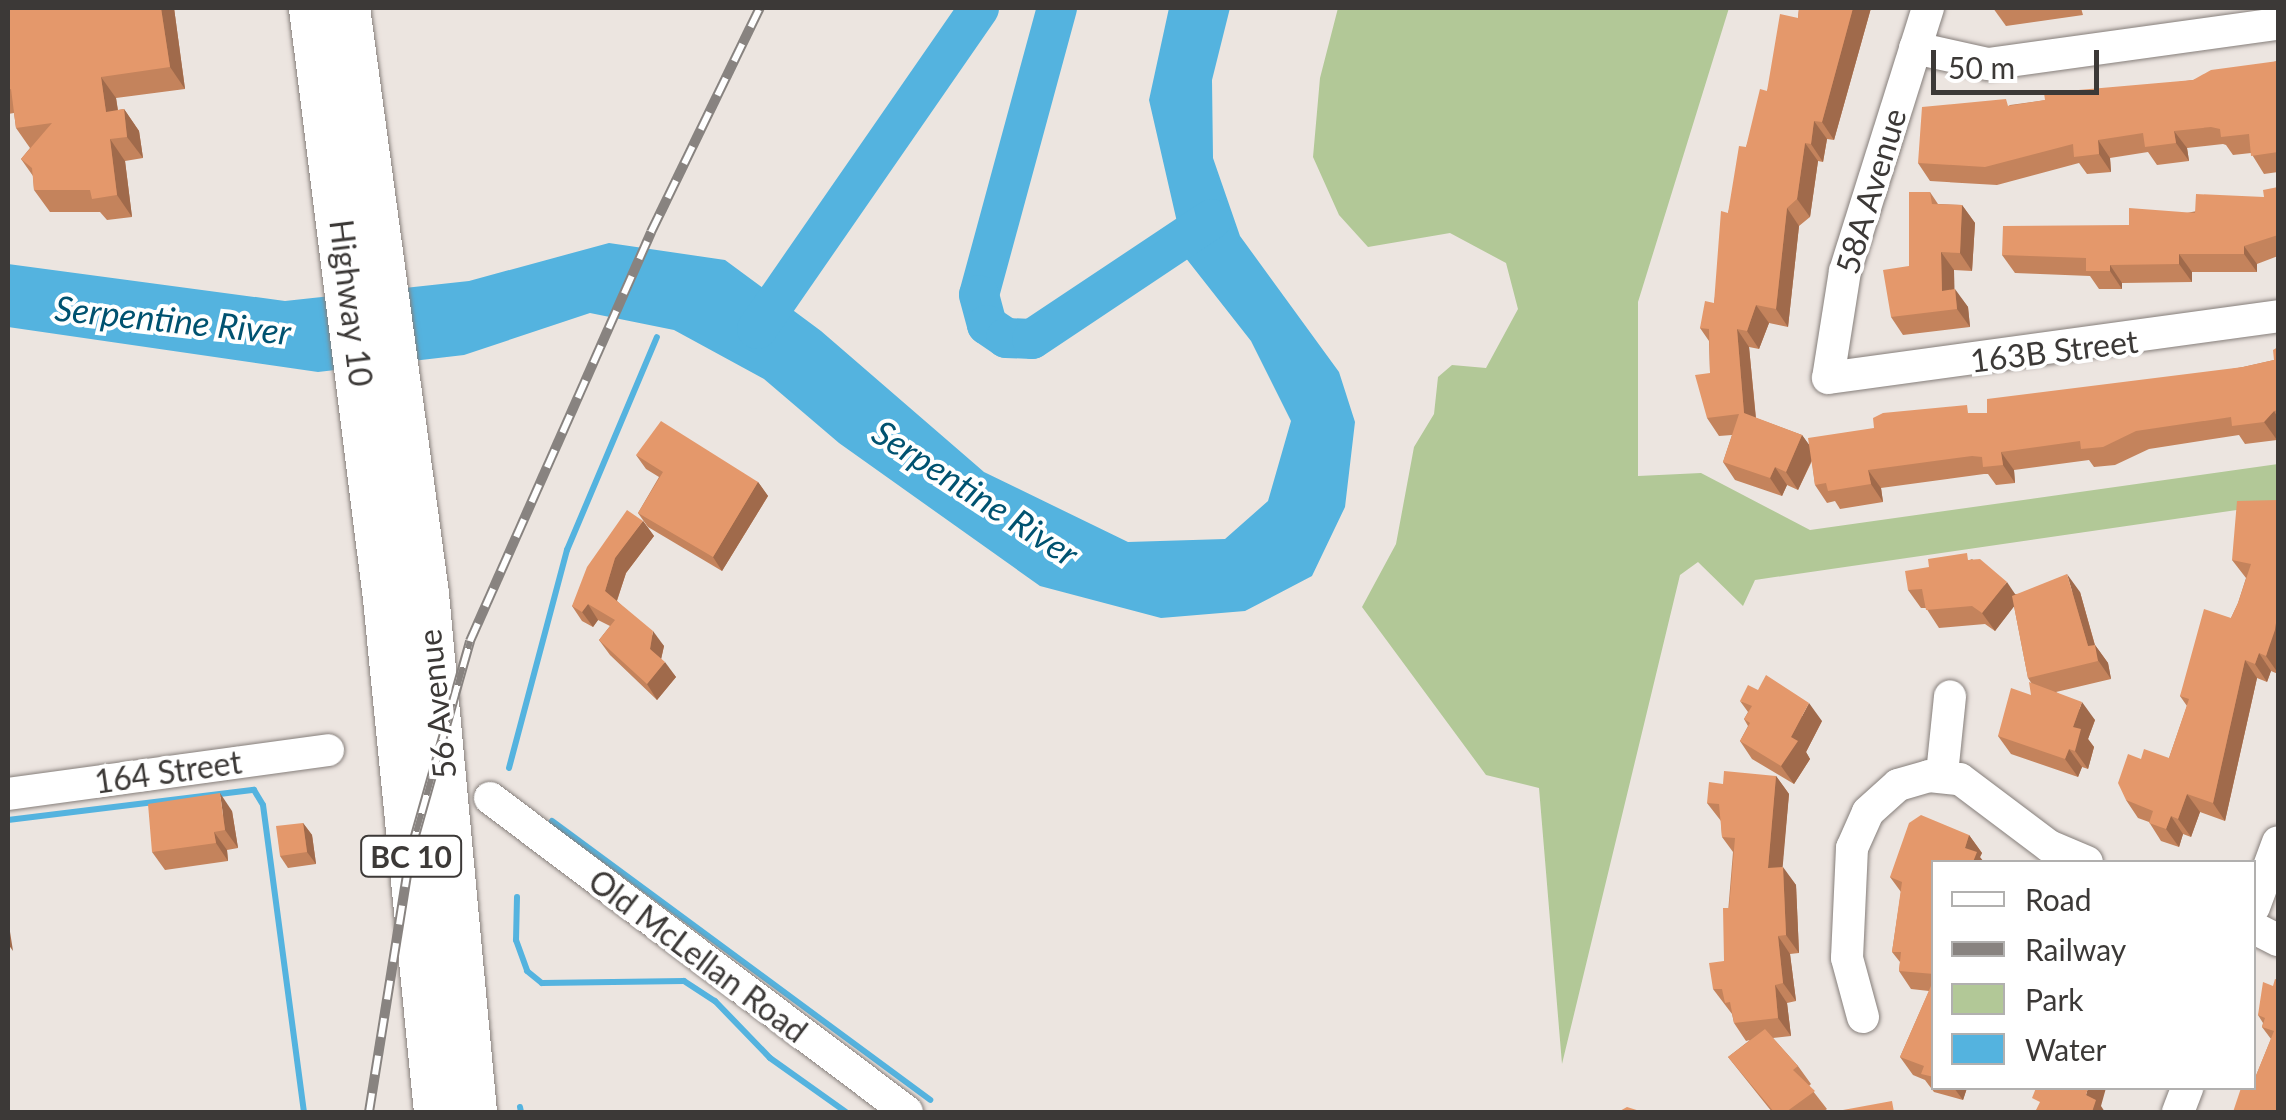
<!DOCTYPE html>
<html>
<head>
<meta charset="utf-8">
<style>
  body { margin:0 }
  #map { position:relative; width:2286px; height:1120px; overflow:hidden; background:#ece5e0; font-family:Lato,sans-serif }
  div>[style] { position:absolute }
  [style*='--x'] { left:calc(var(--x)*1px); top:calc(var(--y)*1px); width:calc(var(--w)*1px); rotate:calc(var(--a)*1deg) }
  .green>* { inset:0; background:#b2c897 }
  .water>* { inset:0; background:#54b3df }
  .stream>* { height:6px; margin:-3px; padding:0 3px; transform-origin:3px; border-radius:3px; background:#54b3df }
  .river>* { height:40px; margin:-20px; padding:0 20px; transform-origin:20px; border-radius:20px; background:#54b3df }
  .roads { filter:drop-shadow(0 0 2px #867f7b) drop-shadow(0 0 2px #867f7b) }
  .minor>* { height:32px; margin:-16px; padding:0 16px; transform-origin:16px; border-radius:16px; background:#fff }
  .highway>* { height:48px; margin:-24px; padding:0 24px; transform-origin:24px; border-radius:24px; background:#fff }
  .rail>* { height:10px; margin-top:-5px; transform-origin:0; background:repeating-linear-gradient(90deg,#fff 0 19px,#888380 0 38px); box-sizing:border-box; border-block:2px solid #888380 }
  .wall>* { inset:0; background:#c4835c }
  .shaded-wall>* { inset:0; background:#a06a4b }
  .building>* { inset:0; background:#e4986b }
  span { translate:-50% -50%; white-space:nowrap; text-align:center; line-height:1.15; -webkit-text-stroke:8px #fff; paint-order:stroke }
  .shield-label span { padding:2px 8px; background:#fff; border:2px solid; border-radius:8px; -webkit-text-stroke-width:0 }
  .shield-label { font-size:30px; color:#3c3937; font-weight:700 }
  .street-label { font-size:32px; color:#3c3937 }
  .water-label { font-size:35px; color:#005270; font-style:italic }
  .frame { position:absolute; inset:0; border:10px solid #3c3937; pointer-events:none }
  .legend { position:absolute; left:1931px; top:860px; width:325px; height:230px; box-sizing:border-box; background:#fff; border:2px solid #b1b0af; margin:0; padding:12px 18px; list-style:none; font-size:30px; color:#3c3937 }
  .legend li { display:flex; align-items:center; gap:20px; height:50px }
  .legend b { width:50px; border:2px solid #b1b0af }
  .scale { position:absolute; left:1931px; top:50px; width:168px; height:45px; box-sizing:border-box; border:5px solid #3c3937; border-top:0; padding-left:12px; font-size:30px; line-height:35px; white-space:nowrap; color:#3c3937; -webkit-text-stroke:8px #fff; paint-order:stroke }
</style>
</head>
<body>
<div id="map">
  <div class="green">
    <div style="clip-path:polygon(1338px 8px,1729px 8px,1638px 302px,1638px 476px,1701px 473px,1810px 530px,2278px 464px,2278px 504px,1755px 580px,1743px 606px,1698px 562px,1680px 575px,1562px 1064px,1539px 788px,1486px 775px,1362px 607px,1396px 544px,1414px 447px,1434px 414px,1438px 377px,1452px 365px,1486px 368px,1518px 309px,1506px 263px,1450px 233px,1368px 247px,1339px 215px,1313px 157px,1320px 78px)"></div>
  </div>
  <div class="water">
    <div style="clip-path:polygon(1169px 8px,1230px 8px,1212px 80px,1213px 158px,1240px 236px,1339px 372px,1355px 422px,1345px 507px,1312px 576px,1245px 611px,1161px 618px,1040px 586px,839px 443px,764px 379px,674px 330px,590px 313px,464px 355px,318px 372px,8px 327px,8px 264px,285px 301px,469px 281px,609px 243px,725px 260px,821px 331px,984px 472px,1128px 542px,1225px 539px,1268px 501px,1291px 421px,1251px 341px,1185px 257px,1149px 100px)"></div>
  </div>
  <div class="stream">
    <div style="--x:509;--y:768;--w:226;--a:-75.1"></div>
    <div style="--x:567;--y:550;--w:231;--a:-67.1"></div>
    <div style="--x:8;--y:820;--w:248;--a:-7"></div>
    <div style="--x:254;--y:790;--w:17;--a:59"></div>
    <div style="--x:263;--y:805;--w:310;--a:82.4"></div>
    <div style="--x:552;--y:821;--w:470;--a:36.4"></div>
    <div style="--x:517;--y:897;--w:43;--a:91.3"></div>
    <div style="--x:516;--y:940;--w:33;--a:70"></div>
    <div style="--x:527;--y:971;--w:19;--a:39"></div>
    <div style="--x:542;--y:983;--w:142;--a:-0.8"></div>
    <div style="--x:684;--y:981;--w:37;--a:33"></div>
    <div style="--x:715;--y:1001;--w:79;--a:46"></div>
    <div style="--x:770;--y:1058;--w:93;--a:35.4"></div>
    <div style="--x:520;--y:1107;--w:5;--a:79"></div>
  </div>
  <div class="river">
    <div style="--x:1057;--y:8;--w:297;--a:105.2"></div>
    <div style="--x:979;--y:295;--w:31;--a:75"></div>
    <div style="--x:987;--y:325;--w:23;--a:34"></div>
    <div style="--x:1006;--y:338;--w:26;--a:2"></div>
    <div style="--x:1032;--y:339;--w:216;--a:-33.7"></div>
    <div style="--x:757;--y:329;--w:390;--a:-55.3"></div>
  </div>
  <div class="roads">
    <div class="minor">
      <div style="--x:1928;--y:8;--w:276;--a:107.5"></div>
      <div style="--x:1845;--y:271;--w:108;--a:99"></div>
      <div style="--x:1828;--y:378;--w:454;--a:-7.8"></div>
      <div style="--x:1915;--y:48;--w:75;--a:12.4"></div>
      <div style="--x:1988;--y:64;--w:293;--a:-7.9"></div>
      <div style="--x:1942;--y:774;--w:78;--a:-84.1"></div>
      <div style="--x:8;--y:794;--w:323;--a:-7.8"></div>
      <div style="--x:490;--y:798;--w:522;--a:36.98"></div>
      <div style="--x:2254;--y:907;--w:69;--a:-69.7"></div>
      <div style="--x:2254;--y:928;--w:27;--a:27"></div>
      <div style="--x:1863;--y:1017;--w:61;--a:-105.2"></div>
      <div style="--x:1847;--y:958;--w:110;--a:-87.4"></div>
      <div style="--x:1852;--y:848;--w:39;--a:-66"></div>
      <div style="--x:1868;--y:812;--w:40;--a:-42"></div>
      <div style="--x:1898;--y:785;--w:32;--a:-16"></div>
      <div style="--x:1929;--y:776;--w:31;--a:6"></div>
      <div style="--x:1960;--y:779;--w:111;--a:37"></div>
      <div style="--x:2049;--y:846;--w:41;--a:22.8"></div>
      <div style="--x:2178;--y:1112;--w:26;--a:-69"></div>
    </div>
    <div class="highway">
      <div style="--x:313;--y:8;--w:596;--a:82.86"></div>
      <div style="--x:387;--y:599;--w:516;--a:84.32"></div>
      <div style="--x:346;--y:8;--w:591;--a:82.32"></div>
      <div style="--x:425;--y:594;--w:520;--a:84.71"></div>
    </div>
  </div>
  <div class="rail">
    <div style="--x:369;--y:1112;--w:265;--a:-80.9"></div>
    <div style="--x:411;--y:850;--w:217;--a:-74.2"></div>
    <div style="--x:470;--y:641;--w:447;--a:-66.1"></div>
    <div style="--x:651;--y:232;--w:249;--a:-64.1"></div>
  </div>
  <div class="wall">
    <div style="clip-path:polygon(8px 8px,174px 8px,185px 89px,116px 98px,118px 110px,124px 109px,139px 131px,143px 158px,125px 161px,132px 217px,107px 220px,100px 212px,50px 212px,34px 190px,33px 176px,21px 159px,30px 148px,16px 128px,14px 113px,8px 114px)"></div>
    <div style="clip-path:polygon(1799px 8px,1871px 8px,1834px 140px,1827px 139px,1823px 162px,1818px 161px,1810px 217px,1799px 226px,1788px 327px,1769px 323px,1759px 349px,1749px 347px,1756px 418px,1802px 435px,1809px 445px,1972px 413px,1987px 413px,2243px 367px,2274px 360px,2278px 347px,2278px 438px,2277px 440px,2245px 444px,2239px 435px,2149px 449px,2115px 465px,2094px 467px,2089px 460px,2014px 470px,2015px 483px,1996px 485px,1988px 474px,1984px 474px,1881px 488px,1883px 502px,1840px 509px,1835px 501px,1827px 503px,1815px 485px,1812px 461px,1798px 490px,1787px 485px,1782px 496px,1735px 480px,1723px 462px,1732px 435px,1719px 436px,1707px 418px,1710px 373px,1709px 341px,1700px 328px,1714px 303px,1728px 213px,1746px 147px,1767px 91px,1798px 18px)"></div>
    <div style="clip-path:polygon(1993px 8px,2081px 8px,2083px 15px,2006px 26px)"></div>
    <div style="clip-path:polygon(2278px 61px,2278px 172px,2264px 174px,2251px 153px,2233px 155px,2226px 145px,2223px 144px,2187px 148px,2189px 161px,2157px 165px,2148px 152px,2110px 158px,2111px 172px,2087px 174px,2079px 163px,1997px 185px,1930px 181px,1918px 163px,2010px 105px,2193px 80px)"></div>
    <div style="clip-path:polygon(2278px 187px,2278px 256px,2257px 264px,2257px 272px,2192px 272px,2192px 282px,2122px 283px,2122px 289px,2099px 289px,2090px 276px,2015px 273px,2002px 255px,2129px 225px,2264px 197px)"></div>
    <div style="clip-path:polygon(1930px 192px,1938px 204px,1962px 205px,1975px 223px,1972px 271px,1954px 270px,1954px 289px,1968px 307px,1970px 327px,1903px 335px,1891px 317px,1909px 266px)"></div>
    <div style="clip-path:polygon(636px 455px,758px 482px,768px 496px,722px 571px,648px 527px,638px 513px,659px 477px,646px 469px)"></div>
    <div style="clip-path:polygon(2278px 500px,2278px 674px,2271px 671px,2267px 682px,2257px 678px,2225px 821px,2200px 812px,2191px 837px,2183px 834px,2179px 847px,2161px 841px,2149px 822px,2138px 818px,2126px 800px,2141px 759px,2169px 758px,2187px 706px,2180px 696px,2231px 618px,2238px 603px,2246px 578px,2232px 560px)"></div>
    <div style="clip-path:polygon(643px 521px,654px 536px,626px 573px,617px 601px,664px 646px,661px 659px,676px 677px,657px 700px,610px 655px,599px 640px,610px 626px,598px 620px,593px 627px,582px 621px,572px 606px)"></div>
    <div style="clip-path:polygon(1972px 559px,2015px 594px,2080px 592px,2095px 645px,2108px 663px,2111px 679px,2056px 692px,2095px 720px,2088px 739px,2094px 747px,2088px 769px,2082px 767px,2078px 777px,2011px 754px,1998px 736px,2031px 695px,2032px 684px,2028px 678px,2014px 606px,1995px 631px,1985px 624px,1939px 628px,1926px 608px,1921px 608px,1908px 590px)"></div>
    <div style="clip-path:polygon(1740px 701px,1822px 721px,1806px 752px,1810px 759px,1794px 784px,1752px 759px,1740px 741px,1748px 726px,1744px 719px,1748px 712px)"></div>
    <div style="clip-path:polygon(1776px 776px,1789px 794px,1782px 867px,1796px 885px,1799px 953px,1790px 954px,1796px 1001px,1787px 1003px,1791px 1036px,1773px 1038px,1798px 1066px,1811px 1084px,1809px 1086px,1827px 1109px,1823px 1112px,1772px 1112px,1728px 1057px,1750px 1040px,1746px 1041px,1734px 1023px,1732px 1014px,1713px 989px,1724px 961px,1733px 852px,1722px 837px,1721px 821px,1707px 803px,1723px 784px)"></div>
    <div style="clip-path:polygon(232px 811px,238px 848px,227px 850px,228px 861px,165px 870px,152px 852px)"></div>
    <div style="clip-path:polygon(303px 823px,312px 835px,316px 864px,288px 868px,280px 856px)"></div>
    <div style="clip-path:polygon(1969px 835px,1982px 853px,1980px 857px,1934px 862px,1934px 1088px,1967px 1088px,1963px 1100px,1934px 1092px,1925px 1080px,1913px 1075px,1900px 1057px,1929px 991px,1911px 989px,1899px 971px,1900px 962px,1892px 952px,1901px 892px,1890px 877px)"></div>
    <div style="clip-path:polygon(2273px 986px,2278px 1112px,2255px 1078px,2271px 1039px,2262px 1027px,2263px 1023px,2258px 1015px)"></div>
  </div>
  <div class="shaded-wall">
    <div style="clip-path:polygon(161px 8px,174px 8px,185px 89px,170px 67px)"></div>
    <div style="clip-path:polygon(1853px 8px,1871px 8px,1834px 140px,1822px 122px)"></div>
    <div style="clip-path:polygon(101px 77px,116px 98px,121px 133px,106px 112px)"></div>
    <div style="clip-path:polygon(124px 109px,139px 131px,143px 158px,127px 137px)"></div>
    <div style="clip-path:polygon(1814px 121px,1827px 139px,1823px 162px,1811px 144px)"></div>
    <div style="clip-path:polygon(2174px 131px,2187px 148px,2189px 161px,2176px 143px)"></div>
    <div style="clip-path:polygon(110px 139px,125px 161px,132px 217px,117px 195px)"></div>
    <div style="clip-path:polygon(2098px 140px,2110px 158px,2111px 172px,2099px 154px)"></div>
    <div style="clip-path:polygon(1805px 143px,1818px 161px,1810px 217px,1797px 199px)"></div>
    <div style="clip-path:polygon(1962px 205px,1975px 223px,1972px 271px,1960px 253px)"></div>
    <div style="clip-path:polygon(1787px 208px,1799px 226px,1788px 327px,1776px 309px)"></div>
    <div style="clip-path:polygon(2244px 246px,2257px 264px,2257px 272px,2244px 254px)"></div>
    <div style="clip-path:polygon(1941px 252px,1954px 270px,1955px 309px,1942px 291px)"></div>
    <div style="clip-path:polygon(2179px 254px,2192px 272px,2192px 282px,2179px 264px)"></div>
    <div style="clip-path:polygon(2110px 265px,2122px 283px,2122px 289px,2110px 271px)"></div>
    <div style="clip-path:polygon(1955px 289px,1968px 307px,1970px 327px,1957px 309px)"></div>
    <div style="clip-path:polygon(1756px 305px,1769px 323px,1759px 349px,1747px 331px)"></div>
    <div style="clip-path:polygon(1737px 329px,1749px 347px,1757px 431px,1744px 413px)"></div>
    <div style="clip-path:polygon(2274px 411px,2278px 418px,2278px 438px,2277px 440px,2264px 422px)"></div>
    <div style="clip-path:polygon(1802px 435px,1815px 453px,1798px 490px,1786px 472px)"></div>
    <div style="clip-path:polygon(2001px 452px,2014px 470px,2015px 483px,2003px 465px)"></div>
    <div style="clip-path:polygon(1775px 467px,1787px 485px,1782px 496px,1770px 478px)"></div>
    <div style="clip-path:polygon(1868px 470px,1881px 488px,1883px 502px,1871px 484px)"></div>
    <div style="clip-path:polygon(758px 482px,768px 496px,722px 571px,713px 557px)"></div>
    <div style="clip-path:polygon(643px 521px,654px 536px,626px 573px,615px 606px,605px 591px,615px 558px)"></div>
    <div style="clip-path:polygon(2067px 574px,2080px 592px,2095px 646px,2095px 645px,2108px 663px,2111px 679px,2088px 646px)"></div>
    <div style="clip-path:polygon(2007px 582px,2019px 600px,1995px 631px,1982px 613px)"></div>
    <div style="clip-path:polygon(588px 604px,598px 620px,593px 627px,582px 612px)"></div>
    <div style="clip-path:polygon(2278px 609px,2278px 673px,2266px 656px)"></div>
    <div style="clip-path:polygon(653px 631px,664px 646px,660px 664px,650px 649px)"></div>
    <div style="clip-path:polygon(2259px 653px,2271px 671px,2267px 682px,2255px 664px)"></div>
    <div style="clip-path:polygon(2245px 660px,2257px 678px,2225px 821px,2213px 803px)"></div>
    <div style="clip-path:polygon(665px 662px,676px 677px,657px 700px,647px 684px)"></div>
    <div style="clip-path:polygon(2082px 702px,2095px 720px,2088px 739px,2094px 747px,2088px 769px,2075px 751px,2073px 727px)"></div>
    <div style="clip-path:polygon(1809px 703px,1822px 721px,1806px 752px,1810px 759px,1794px 784px,1781px 766px,1791px 737px)"></div>
    <div style="clip-path:polygon(2069px 749px,2082px 767px,2078px 777px,2065px 759px)"></div>
    <div style="clip-path:polygon(1776px 776px,1789px 794px,1781px 886px,1768px 868px)"></div>
    <div style="clip-path:polygon(220px 793px,232px 811px,238px 848px,225px 830px)"></div>
    <div style="clip-path:polygon(2187px 794px,2200px 812px,2191px 837px,2178px 819px)"></div>
    <div style="clip-path:polygon(2171px 816px,2183px 834px,2179px 847px,2166px 829px)"></div>
    <div style="clip-path:polygon(303px 823px,312px 835px,316px 864px,307px 852px)"></div>
    <div style="clip-path:polygon(214px 832px,227px 850px,228px 861px,216px 843px)"></div>
    <div style="clip-path:polygon(1969px 835px,1982px 853px,1980px 857px,1984px 862px,1973px 862px,1965px 848px)"></div>
    <div style="clip-path:polygon(1783px 867px,1796px 885px,1799px 953px,1786px 935px)"></div>
    <div style="clip-path:polygon(8px 919px,13px 951px,8px 944px)"></div>
    <div style="clip-path:polygon(1778px 936px,1790px 954px,1796px 1001px,1783px 983px)"></div>
    <div style="clip-path:polygon(1775px 985px,1787px 1003px,1791px 1036px,1778px 1018px)"></div>
    <div style="clip-path:polygon(1954px 1088px,1967px 1088px,1963px 1100px)"></div>
    <div style="clip-path:polygon(2088px 1088px,2106px 1088px,2101px 1106px,2105px 1112px,2092px 1112px,2086px 1095px)"></div>
  </div>
  <div class="building">
    <div style="clip-path:polygon(8px 8px,161px 8px,170px 67px,101px 77px,106px 112px,124px 109px,127px 137px,110px 139px,117px 195px,92px 199px,90px 190px,34px 190px,32px 168px,21px 159px,52px 123px,16px 128px,11px 89px,8px 90px)"></div>
    <div style="clip-path:polygon(1799px 8px,1853px 8px,1822px 122px,1814px 121px,1811px 144px,1805px 143px,1797px 199px,1787px 208px,1776px 309px,1756px 305px,1747px 331px,1737px 329px,1744px 413px,1802px 435px,1786px 472px,1775px 467px,1770px 478px,1723px 462px,1739px 414px,1707px 418px,1695px 375px,1710px 373px,1709px 329px,1700px 328px,1705px 301px,1714px 303px,1721px 211px,1728px 213px,1739px 146px,1746px 147px,1760px 89px,1767px 91px,1780px 14px,1798px 18px)"></div>
    <div style="clip-path:polygon(2278px 61px,2278px 152px,2251px 156px,2249px 134px,2221px 137px,2220px 129px,2211px 127px,2174px 131px,2176px 143px,2145px 147px,2143px 133px,2098px 140px,2099px 154px,2074px 157px,2073px 144px,1985px 167px,1918px 163px,1922px 107px,2006px 99px,2008px 106px,2045px 100px,2044px 93px,2193px 80px,2211px 70px)"></div>
    <div style="clip-path:polygon(2278px 187px,2278px 235px,2244px 246px,2244px 254px,2179px 254px,2179px 264px,2110px 265px,2110px 271px,2086px 271px,2086px 258px,2002px 255px,2003px 226px,2129px 225px,2129px 208px,2195px 213px,2196px 194px,2264px 197px,2263px 190px)"></div>
    <div style="clip-path:polygon(1909px 192px,1930px 192px,1932px 204px,1962px 205px,1960px 253px,1941px 252px,1942px 291px,1955px 289px,1957px 309px,1891px 317px,1883px 270px,1909px 266px)"></div>
    <div style="clip-path:polygon(2278px 347px,2278px 410px,2274px 411px,2264px 422px,2232px 426px,2231px 417px,2136px 431px,2103px 447px,2081px 449px,2080px 441px,2001px 452px,2003px 465px,1983px 467px,1982px 457px,1972px 456px,1868px 470px,1871px 484px,1828px 491px,1826px 483px,1815px 485px,1808px 438px,1874px 428px,1873px 418px,1883px 413px,1967px 405px,1968px 413px,1987px 413px,1987px 399px,2243px 367px,2274px 360px,2273px 350px)"></div>
    <div style="clip-path:polygon(661px 421px,758px 482px,713px 557px,638px 513px,663px 472px,636px 455px)"></div>
    <div style="clip-path:polygon(2278px 500px,2278px 580px,2276px 593px,2278px 594px,2278px 609px,2275px 630px,2266px 656px,2259px 653px,2255px 664px,2245px 660px,2213px 803px,2187px 794px,2178px 819px,2171px 816px,2166px 829px,2149px 823px,2153px 811px,2126px 800px,2118px 783px,2128px 754px,2141px 759px,2144px 749px,2169px 758px,2189px 699px,2180px 696px,2204px 609px,2231px 618px,2238px 603px,2251px 564px,2232px 560px,2237px 501px)"></div>
    <div style="clip-path:polygon(627px 510px,643px 521px,615px 558px,605px 591px,653px 631px,650px 649px,665px 662px,647px 684px,599px 640px,615px 620px,588px 604px,582px 612px,572px 606px,587px 567px)"></div>
    <div style="clip-path:polygon(1967px 553px,1968px 560px,1980px 559px,2007px 582px,1982px 613px,1972px 606px,1926px 610px,1922px 589px,1908px 590px,1905px 571px,1929px 567px,1928px 559px)"></div>
    <div style="clip-path:polygon(2067px 574px,2088px 646px,2095px 645px,2098px 661px,2028px 678px,2012px 596px)"></div>
    <div style="clip-path:polygon(1766px 675px,1809px 703px,1791px 737px,1798px 741px,1781px 766px,1740px 741px,1750px 723px,1744px 719px,1752px 706px,1740px 701px,1748px 685px,1758px 690px)"></div>
    <div style="clip-path:polygon(2029px 682px,2082px 702px,2073px 727px,2081px 729px,2075px 751px,2069px 749px,2065px 759px,1998px 736px,2011px 688px,2031px 695px)"></div>
    <div style="clip-path:polygon(1724px 771px,1776px 776px,1768px 868px,1783px 867px,1786px 935px,1778px 936px,1783px 983px,1775px 985px,1778px 1018px,1734px 1023px,1730px 1002px,1725px 1003px,1722px 989px,1713px 989px,1709px 963px,1724px 961px,1723px 908px,1729px 908px,1735px 838px,1722px 837px,1719px 804px,1707px 803px,1709px 782px,1723px 784px)"></div>
    <div style="clip-path:polygon(220px 793px,225px 830px,214px 832px,216px 843px,152px 852px,148px 804px)"></div>
    <div style="clip-path:polygon(1921px 815px,1969px 835px,1965px 848px,1977px 852px,1973px 862px,1934px 862px,1934px 974px,1899px 971px,1901px 952px,1892px 952px,1902px 882px,1890px 877px,1909px 823px)"></div>
    <div style="clip-path:polygon(303px 823px,307px 852px,280px 856px,276px 826px)"></div>
    <div style="clip-path:polygon(1934px 979px,1934px 1077px,1921px 1074px,1924px 1066px,1900px 1057px)"></div>
    <div style="clip-path:polygon(2275px 979px,2278px 980px,2278px 1112px,2233px 1112px,2241px 1088px,2254px 1088px,2254px 1078px,2255px 1078px,2274px 1031px,2262px 1027px,2265px 1018px,2258px 1015px,2263px 982px,2273px 986px)"></div>
    <div style="clip-path:polygon(1765px 1029px,1798px 1066px,1793px 1070px,1815px 1091px,1786px 1112px,1774px 1112px,1728px 1057px)"></div>
    <div style="clip-path:polygon(2036px 1088px,2088px 1088px,2086px 1095px,2096px 1100px,2092px 1112px,2035px 1112px,2040px 1102px,2032px 1098px)"></div>
    <div style="clip-path:polygon(1892px 1101px,1894px 1112px,1904px 1110px,1904px 1112px,1832px 1112px)"></div>
    <div style="clip-path:polygon(1627px 1107px,1643px 1112px,1618px 1112px)"></div>
  </div>
  <div class="shield-label">
    <span style="left:411px;top:856px">BC 10</span>
  </div>
  <div class="street-label">
    <span style="left:1871px;top:191px;rotate:-73deg">58A Avenue</span>
    <span style="left:351px;top:303px;rotate:83deg">Highway 10</span>
    <span style="left:2054px;top:351px;rotate:-7deg">163B Street</span>
    <span style="left:437px;top:704px;rotate:-96deg">56 Avenue</span>
    <span style="left:168px;top:772px;rotate:-8deg">164 Street</span>
    <span style="left:698px;top:956px;rotate:37deg">Old McLellan Road</span>
  </div>
  <div class="water-label">
    <span style="left:173px;top:319px;rotate:6deg">Serpentine River</span>
    <span style="left:976px;top:492px;rotate:33deg">Serpentine River</span>
  </div>
  <div class="frame"></div>
  <ul class="legend">
  <li><b style="height:12px;background:#fff"></b>Road</li>
  <li><b style="height:12px;background:#888380"></b>Railway</li>
  <li><b style="height:28px;background:#b2c897"></b>Park</li>
  <li><b style="height:28px;background:#54b3df"></b>Water</li>
  </ul>
  <div class="scale">50 m</div>
</div>
</body>
</html>
